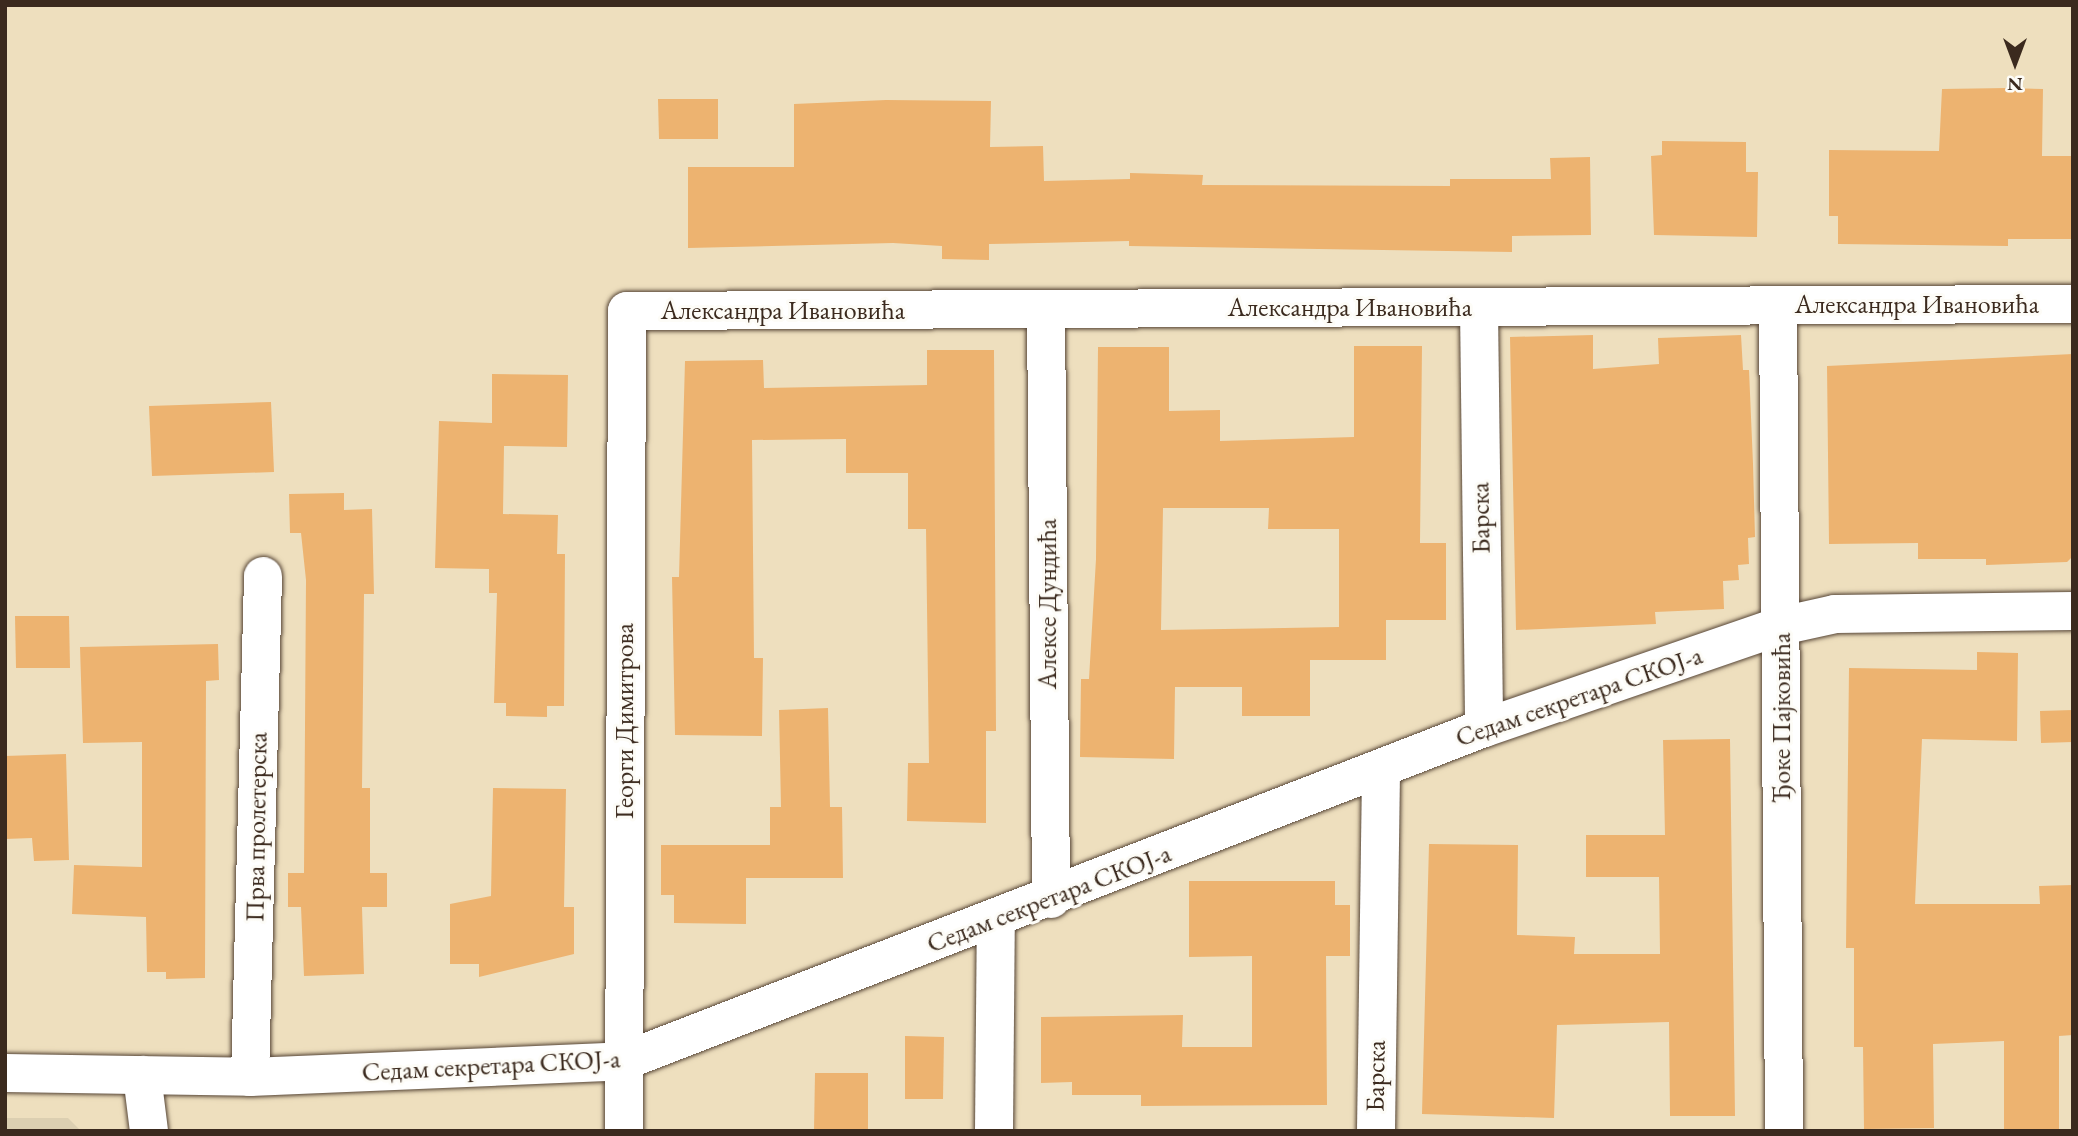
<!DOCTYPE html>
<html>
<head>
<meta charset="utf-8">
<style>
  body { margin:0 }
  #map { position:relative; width:2078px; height:1136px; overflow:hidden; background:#eedfbe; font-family:"EB Garamond",serif }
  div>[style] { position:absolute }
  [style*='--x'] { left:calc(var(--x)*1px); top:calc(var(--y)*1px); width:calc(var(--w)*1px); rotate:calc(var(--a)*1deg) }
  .built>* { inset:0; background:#dccfb1 }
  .building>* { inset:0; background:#edb370 }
  .roads { filter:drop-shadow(0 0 2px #564536) drop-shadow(0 0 2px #564536) }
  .street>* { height:38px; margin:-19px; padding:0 19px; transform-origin:19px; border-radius:19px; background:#fff }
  span { translate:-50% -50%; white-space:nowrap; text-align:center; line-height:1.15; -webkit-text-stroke:6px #fdfcf7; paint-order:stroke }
  .street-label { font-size:26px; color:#3b2a1e }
  .frame { position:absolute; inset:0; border:7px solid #3b2a1e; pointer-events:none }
  .north { position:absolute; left:1980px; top:28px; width:70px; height:70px; -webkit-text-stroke:5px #fdfcf7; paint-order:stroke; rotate:180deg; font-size:19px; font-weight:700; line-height:28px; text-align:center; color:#3b2a1e }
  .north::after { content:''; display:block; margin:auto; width:24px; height:32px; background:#3b2a1e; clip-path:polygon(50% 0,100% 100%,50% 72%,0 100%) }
</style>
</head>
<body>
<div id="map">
  <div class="built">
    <div style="clip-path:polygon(5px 1118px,68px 1118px,81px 1131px,5px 1131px)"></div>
  </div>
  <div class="building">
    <div style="clip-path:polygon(2007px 88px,2043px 89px,2042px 156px,2073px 156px,2073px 239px,2008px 239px,2008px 246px,1838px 244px,1838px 216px,1829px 216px,1829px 150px,1939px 151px,1942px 89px)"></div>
    <div style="clip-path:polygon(658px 99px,718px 99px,718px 139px,659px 139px)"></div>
    <div style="clip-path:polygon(886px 100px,991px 101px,990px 147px,1043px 146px,1044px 181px,1130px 179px,1130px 173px,1203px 175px,1202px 185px,1450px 186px,1450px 179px,1551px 179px,1550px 158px,1590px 157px,1591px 235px,1512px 236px,1512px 252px,1129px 246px,1129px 241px,989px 244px,989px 260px,942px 259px,942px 246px,893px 243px,688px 248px,688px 167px,794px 167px,794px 104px)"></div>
    <div style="clip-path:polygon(1662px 141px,1746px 142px,1746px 172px,1758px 172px,1757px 237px,1654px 235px,1651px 156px,1662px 155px)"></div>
    <div style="clip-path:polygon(1593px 335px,1593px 369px,1659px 364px,1658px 338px,1741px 335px,1743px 370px,1749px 370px,1753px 464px,1755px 537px,1748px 538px,1749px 564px,1738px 565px,1739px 580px,1723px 581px,1724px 609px,1655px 612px,1656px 624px,1516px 630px,1510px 337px)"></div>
    <div style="clip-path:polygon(evenodd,1354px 346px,1422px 346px,1420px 543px,1446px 543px,1446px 620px,1386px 620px,1386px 660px,1310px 660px,1310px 716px,1242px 716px,1242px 687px,1175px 687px,1174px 759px,1080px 757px,1081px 679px,1089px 679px,1096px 559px,1098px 347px,1169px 347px,1169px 411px,1220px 410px,1220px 441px,1354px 437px,1354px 346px,1163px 508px,1269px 508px,1268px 529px,1339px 529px,1339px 627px,1161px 630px,1163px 508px)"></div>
    <div style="clip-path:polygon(927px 350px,994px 350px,996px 731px,986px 731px,986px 823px,907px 821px,908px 763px,929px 763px,926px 529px,908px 529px,908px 473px,846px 473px,846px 439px,752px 440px,754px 658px,763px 658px,762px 736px,675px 735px,672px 577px,679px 577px,685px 361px,763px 360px,764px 388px,927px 385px)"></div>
    <div style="clip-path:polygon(2073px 354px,2073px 556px,2067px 562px,1986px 565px,1986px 559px,1918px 559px,1918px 543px,1829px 544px,1827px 366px)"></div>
    <div style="clip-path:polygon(492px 374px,568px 375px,567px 447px,504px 446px,503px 514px,558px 515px,557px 554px,565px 554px,564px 706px,547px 706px,547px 717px,506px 716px,506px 703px,494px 703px,497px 593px,489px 593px,489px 569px,435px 568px,439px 421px,492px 423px)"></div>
    <div style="clip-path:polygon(271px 402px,274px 472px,152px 476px,149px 406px)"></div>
    <div style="clip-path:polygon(344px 493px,344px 510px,372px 509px,374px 594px,364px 594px,362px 788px,370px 788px,370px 873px,387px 873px,387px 907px,362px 907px,364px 974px,304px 976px,301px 907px,288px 907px,288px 873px,304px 873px,306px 580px,301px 533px,290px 533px,289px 494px)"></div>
    <div style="clip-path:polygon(15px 616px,69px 616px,70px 668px,16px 668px)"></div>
    <div style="clip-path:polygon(218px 644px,219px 680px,206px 681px,205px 978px,166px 979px,166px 972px,147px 972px,146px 917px,72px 914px,74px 865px,142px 867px,142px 742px,83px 743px,80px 647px)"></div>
    <div style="clip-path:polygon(1977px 652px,2018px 653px,2017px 741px,1922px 739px,1915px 904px,2040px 904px,2039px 886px,2073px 885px,2073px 1035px,2059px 1036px,2059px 1131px,2004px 1131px,2004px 1041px,1933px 1044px,1934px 1128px,1864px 1129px,1863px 1047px,1854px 1047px,1854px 948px,1846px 948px,1849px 668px,1977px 670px)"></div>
    <div style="clip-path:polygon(828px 708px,830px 807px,842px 807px,843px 878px,746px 878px,746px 924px,674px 923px,674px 895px,661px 895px,661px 845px,770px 845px,770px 807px,781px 807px,779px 710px)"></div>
    <div style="clip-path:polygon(2073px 710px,2073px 742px,2041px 743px,2040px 711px)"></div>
    <div style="clip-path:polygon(1730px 739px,1735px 1116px,1670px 1116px,1669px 1022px,1557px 1025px,1554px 1118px,1422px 1114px,1429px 844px,1518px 845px,1517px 935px,1575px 937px,1574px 954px,1660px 954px,1659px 877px,1586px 877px,1586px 835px,1665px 835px,1663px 740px)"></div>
    <div style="clip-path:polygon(66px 754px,69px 860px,34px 861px,32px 838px,5px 839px,5px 756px)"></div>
    <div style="clip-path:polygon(493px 788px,566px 789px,564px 907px,574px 907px,574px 954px,479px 977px,479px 964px,450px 964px,450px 904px,491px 896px)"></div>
    <div style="clip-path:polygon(1189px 881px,1335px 881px,1335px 905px,1350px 905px,1350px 956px,1326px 956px,1327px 1105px,1141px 1106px,1141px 1095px,1072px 1095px,1072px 1082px,1041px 1083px,1041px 1017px,1183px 1015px,1182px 1047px,1252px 1047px,1252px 956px,1189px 957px)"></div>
    <div style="clip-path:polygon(905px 1036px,944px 1037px,943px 1099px,905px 1099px)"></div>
    <div style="clip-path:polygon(815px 1073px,868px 1073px,868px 1131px,814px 1131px)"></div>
  </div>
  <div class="roads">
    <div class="street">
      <div style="--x:1778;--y:306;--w:825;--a:89.58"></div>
      <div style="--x:1479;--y:308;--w:420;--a:89.3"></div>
      <div style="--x:1046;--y:310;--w:589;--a:89.51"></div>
      <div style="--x:5;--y:1073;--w:245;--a:0.9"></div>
      <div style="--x:250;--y:1077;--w:374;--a:-2.4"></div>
      <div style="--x:624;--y:1061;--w:922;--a:-21.17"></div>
      <div style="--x:1484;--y:728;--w:314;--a:-19"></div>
      <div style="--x:1781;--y:626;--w:55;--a:-12.5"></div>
      <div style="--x:1835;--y:614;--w:238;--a:-0.7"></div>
      <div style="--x:142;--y:1075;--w:56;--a:82.9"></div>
      <div style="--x:250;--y:1077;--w:501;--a:-88.51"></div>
      <div style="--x:624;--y:1131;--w:820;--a:-89.79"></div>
      <div style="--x:627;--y:311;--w:1446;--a:-0.28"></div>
      <div style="--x:994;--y:1131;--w:210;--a:-89.5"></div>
      <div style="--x:1376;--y:1131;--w:361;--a:-89.2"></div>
    </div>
  </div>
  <div class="street-label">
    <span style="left:1917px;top:305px">Александра Ивановића</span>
    <span style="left:1350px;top:308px">Александра Ивановића</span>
    <span style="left:783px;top:311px">Александра Ивановића</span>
    <span style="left:1481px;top:518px;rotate:-91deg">Барска</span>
    <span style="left:1048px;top:604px;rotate:-90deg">Алексе Дундића</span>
    <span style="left:1579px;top:697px;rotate:-19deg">Седам секретара СКОЈ-а</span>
    <span style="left:1782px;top:718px;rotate:-90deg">Ђоке Пајковића</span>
    <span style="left:625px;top:721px;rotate:-90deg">Георги Димитрова</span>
    <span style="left:257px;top:827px;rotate:-89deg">Прва пролетерска</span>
    <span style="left:1049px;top:899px;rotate:-21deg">Седам секретара СКОЈ-а</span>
    <span style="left:491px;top:1066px;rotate:-3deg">Седам секретара СКОЈ-а</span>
    <span style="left:1376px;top:1076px;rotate:-89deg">Барска</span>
  </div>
  <div class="frame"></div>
  <div class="north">N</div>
</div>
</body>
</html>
